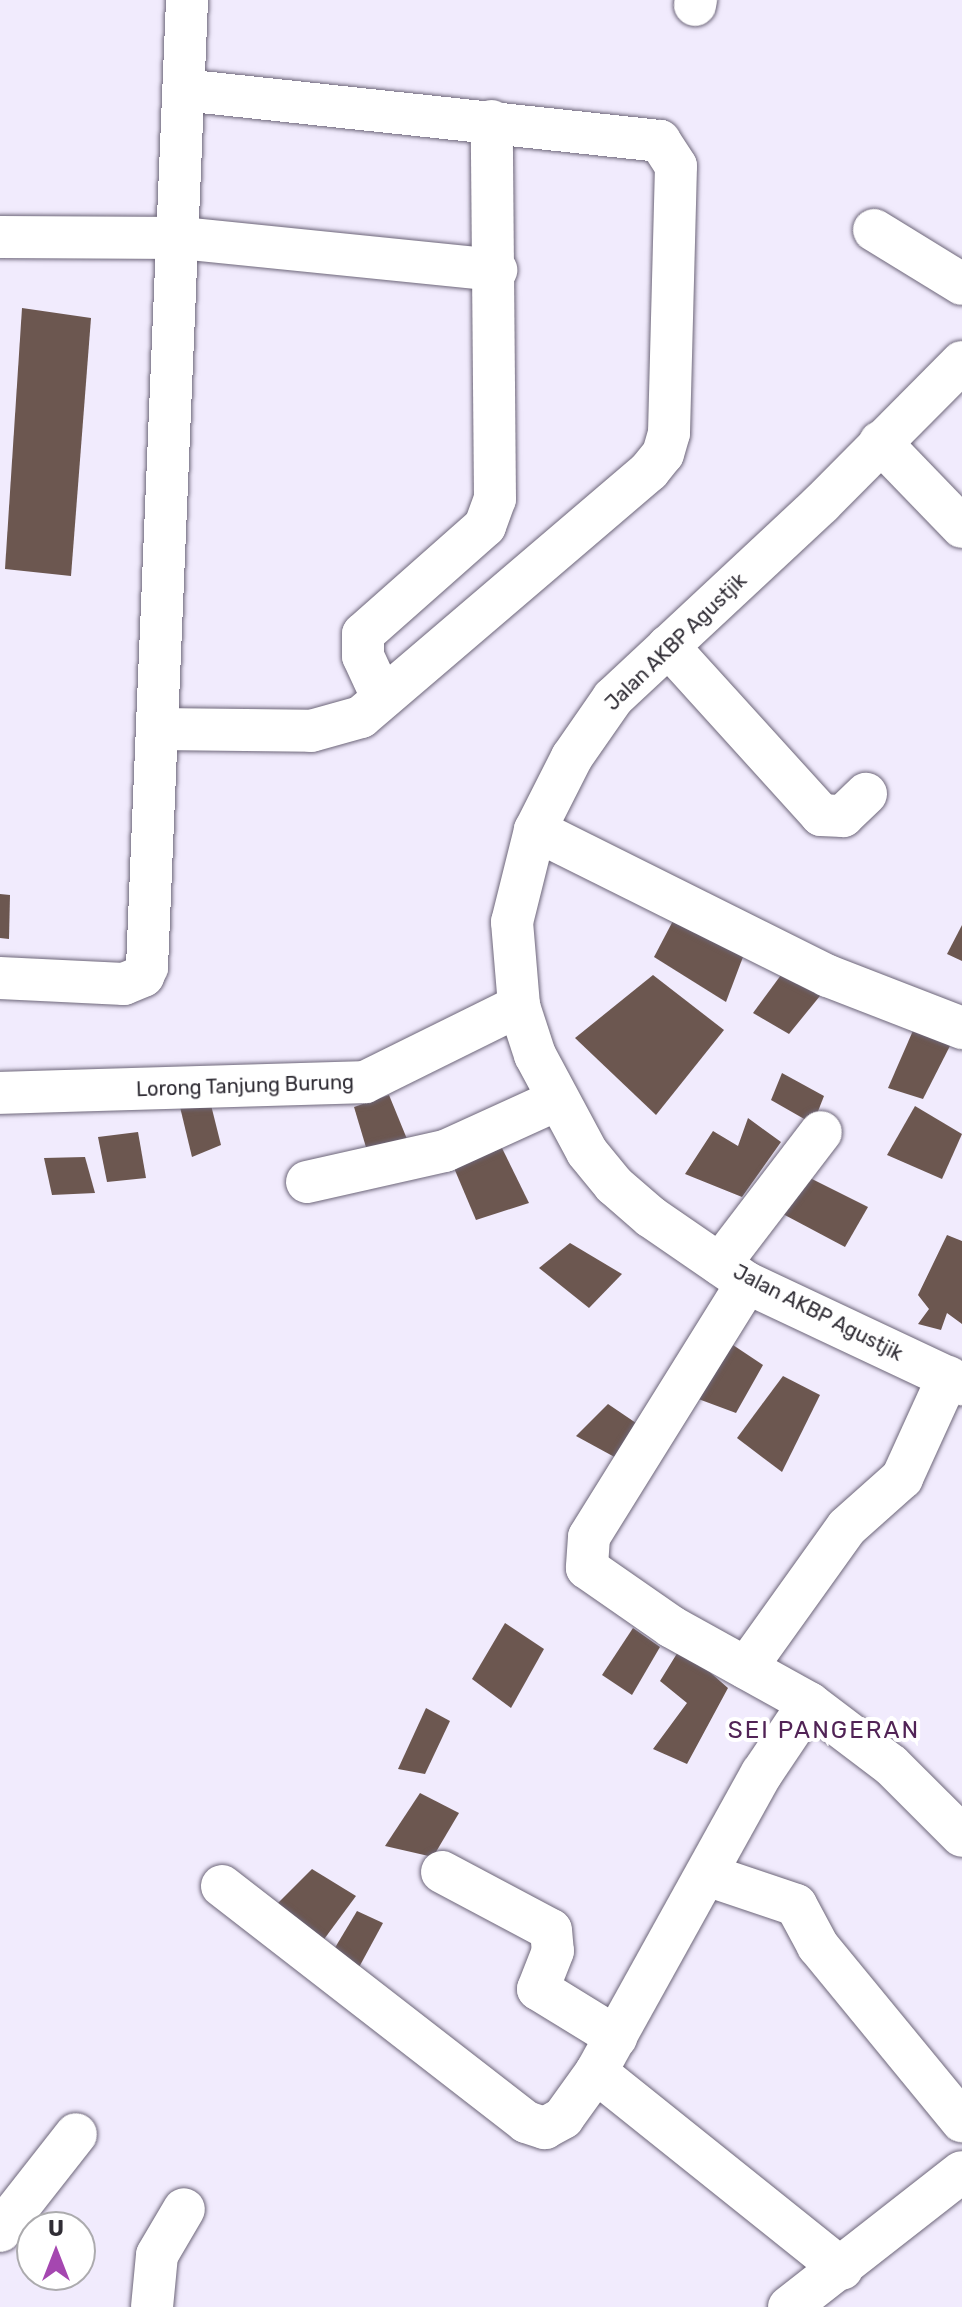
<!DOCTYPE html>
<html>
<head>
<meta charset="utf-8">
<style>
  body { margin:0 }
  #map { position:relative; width:962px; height:2307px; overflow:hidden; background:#f1ebfd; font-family:Rubik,sans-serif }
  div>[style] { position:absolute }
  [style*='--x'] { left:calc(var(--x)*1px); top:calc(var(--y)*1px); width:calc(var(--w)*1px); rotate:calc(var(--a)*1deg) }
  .building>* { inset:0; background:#6c5750 }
  .roads { filter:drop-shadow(0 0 2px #6d6679) drop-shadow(0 0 2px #6d6679) }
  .minor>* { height:42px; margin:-21px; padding:0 21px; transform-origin:21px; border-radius:21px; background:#fff }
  span { translate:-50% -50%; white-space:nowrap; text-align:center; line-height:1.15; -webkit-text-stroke:8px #fff; paint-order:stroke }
  .street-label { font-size:20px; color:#302d35 }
  .quarter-label { font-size:24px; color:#512356; letter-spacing:2px }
  .north { position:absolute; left:16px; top:2211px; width:80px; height:80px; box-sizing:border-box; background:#fff; border:2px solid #acabae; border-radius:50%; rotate:0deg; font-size:22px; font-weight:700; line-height:32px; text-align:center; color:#302d35 }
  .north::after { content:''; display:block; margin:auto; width:28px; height:36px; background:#a547b0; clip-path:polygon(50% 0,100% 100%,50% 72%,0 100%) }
</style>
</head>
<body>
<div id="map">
  <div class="building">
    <div style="clip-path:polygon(22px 308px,91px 318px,71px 576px,5px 569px)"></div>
    <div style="clip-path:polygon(0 894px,10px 895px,9px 939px,0 938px)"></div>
    <div style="clip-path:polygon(675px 917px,746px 949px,726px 1002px,654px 957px)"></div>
    <div style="clip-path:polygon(962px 925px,962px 961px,947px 954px)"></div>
    <div style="clip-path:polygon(653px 975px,724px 1030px,656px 1115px,575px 1038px)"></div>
    <div style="clip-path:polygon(781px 975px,824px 991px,789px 1034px,753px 1013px)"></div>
    <div style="clip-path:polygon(915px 1026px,954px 1038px,923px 1099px,888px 1088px)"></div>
    <div style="clip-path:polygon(782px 1073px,824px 1096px,813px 1124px,771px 1100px)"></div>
    <div style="clip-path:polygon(389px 1095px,407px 1139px,368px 1154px,354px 1107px)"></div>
    <div style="clip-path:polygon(210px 1101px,221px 1145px,192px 1157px,180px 1107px)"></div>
    <div style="clip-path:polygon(915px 1106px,962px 1134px,942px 1179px,887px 1155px)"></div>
    <div style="clip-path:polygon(748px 1118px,781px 1142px,742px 1197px,685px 1174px,713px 1131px,738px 1146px)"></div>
    <div style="clip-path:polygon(138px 1132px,146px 1178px,107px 1182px,98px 1137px)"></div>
    <div style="clip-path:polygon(499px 1142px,529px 1203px,476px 1220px,454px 1168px)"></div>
    <div style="clip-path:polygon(85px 1157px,95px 1193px,52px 1195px,44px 1158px)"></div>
    <div style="clip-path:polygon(808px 1177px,868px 1207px,845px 1247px,781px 1213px)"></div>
    <div style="clip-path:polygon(947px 1235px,962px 1241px,962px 1324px,947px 1313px,941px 1330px,918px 1324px,929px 1309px,918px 1295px)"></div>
    <div style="clip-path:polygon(570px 1243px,622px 1274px,589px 1308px,539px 1268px)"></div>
    <div style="clip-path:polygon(730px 1343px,763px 1365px,736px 1413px,693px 1397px)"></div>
    <div style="clip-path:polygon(783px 1376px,820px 1395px,782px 1472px,737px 1438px)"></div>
    <div style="clip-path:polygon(608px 1404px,636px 1423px,620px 1460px,576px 1436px)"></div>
    <div style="clip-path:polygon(505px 1623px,544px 1649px,511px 1708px,472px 1679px)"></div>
    <div style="clip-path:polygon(633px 1628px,660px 1647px,632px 1695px,602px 1675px)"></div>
    <div style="clip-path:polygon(681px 1647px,728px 1688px,687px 1764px,653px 1749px,687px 1703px,660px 1681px)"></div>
    <div style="clip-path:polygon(426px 1708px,450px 1721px,425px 1774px,398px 1769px)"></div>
    <div style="clip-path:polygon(420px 1793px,459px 1813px,433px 1857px,385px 1846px)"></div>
    <div style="clip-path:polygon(312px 1869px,356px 1896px,322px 1942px,275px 1906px)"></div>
    <div style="clip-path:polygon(357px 1911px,383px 1923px,357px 1971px,330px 1956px)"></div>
  </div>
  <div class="roads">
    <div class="minor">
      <div style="--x:695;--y:5;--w:5;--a:-79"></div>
      <div style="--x:874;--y:230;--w:103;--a:31.5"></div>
      <div style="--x:0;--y:237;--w:181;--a:0.3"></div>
      <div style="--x:181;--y:238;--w:317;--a:5.8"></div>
      <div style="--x:962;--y:362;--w:200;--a:134.8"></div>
      <div style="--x:821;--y:504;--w:284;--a:137"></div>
      <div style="--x:613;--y:698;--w:72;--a:124.8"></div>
      <div style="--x:572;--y:757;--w:82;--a:116.9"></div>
      <div style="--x:535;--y:830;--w:95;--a:104"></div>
      <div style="--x:512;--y:922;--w:84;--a:85.2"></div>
      <div style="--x:519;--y:1006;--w:52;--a:71.9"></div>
      <div style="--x:535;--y:1055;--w:110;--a:61.8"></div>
      <div style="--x:587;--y:1152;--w:43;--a:50.7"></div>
      <div style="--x:614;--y:1185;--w:49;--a:40.9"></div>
      <div style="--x:651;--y:1217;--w:116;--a:34.5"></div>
      <div style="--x:747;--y:1283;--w:238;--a:25.2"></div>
      <div style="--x:880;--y:442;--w:118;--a:46"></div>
      <div style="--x:668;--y:646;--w:228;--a:47.8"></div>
      <div style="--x:821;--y:815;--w:22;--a:3"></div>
      <div style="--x:843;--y:816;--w:32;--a:-44"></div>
      <div style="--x:381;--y:695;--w:43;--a:-114.8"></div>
      <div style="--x:363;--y:656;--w:22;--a:-90"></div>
      <div style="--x:363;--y:634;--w:163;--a:-41.5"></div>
      <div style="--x:485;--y:526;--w:29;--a:-70"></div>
      <div style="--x:495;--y:499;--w:378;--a:-90.5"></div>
      <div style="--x:158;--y:729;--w:153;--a:0.7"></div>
      <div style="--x:311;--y:731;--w:52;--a:-15.6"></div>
      <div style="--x:361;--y:717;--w:379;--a:-40.5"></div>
      <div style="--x:649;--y:471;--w:22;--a:-51"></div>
      <div style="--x:663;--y:454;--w:22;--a:-74"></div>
      <div style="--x:669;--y:433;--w:267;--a:-88.5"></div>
      <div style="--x:676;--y:166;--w:30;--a:-123"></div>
      <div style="--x:660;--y:141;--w:479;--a:-173.9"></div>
      <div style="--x:535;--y:830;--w:327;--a:26.5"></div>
      <div style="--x:828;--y:976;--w:144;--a:21.2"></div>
      <div style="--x:0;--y:978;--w:124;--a:2.8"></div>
      <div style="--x:124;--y:984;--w:21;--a:-23"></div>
      <div style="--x:143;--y:976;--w:10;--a:-66"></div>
      <div style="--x:147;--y:967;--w:968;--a:-87.63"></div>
      <div style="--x:0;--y:1093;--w:365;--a:-1.7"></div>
      <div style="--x:365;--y:1082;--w:172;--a:-26.3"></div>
      <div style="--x:307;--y:1182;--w:141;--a:-12.7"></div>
      <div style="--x:445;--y:1151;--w:123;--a:-24.5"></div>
      <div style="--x:720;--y:1264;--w:166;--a:-52.6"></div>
      <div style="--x:747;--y:1283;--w:299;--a:121.9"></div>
      <div style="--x:589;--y:1537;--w:31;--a:94"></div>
      <div style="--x:587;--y:1568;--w:103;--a:34.8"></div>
      <div style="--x:672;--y:1627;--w:157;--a:29"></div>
      <div style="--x:809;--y:1703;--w:103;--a:37.1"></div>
      <div style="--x:891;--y:1765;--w:100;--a:45"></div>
      <div style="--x:746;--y:1668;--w:173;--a:-54.4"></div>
      <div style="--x:847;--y:1527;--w:74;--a:-41.7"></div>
      <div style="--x:902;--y:1478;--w:111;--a:-65.5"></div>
      <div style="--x:442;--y:1872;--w:123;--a:28"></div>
      <div style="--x:551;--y:1930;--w:21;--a:85"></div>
      <div style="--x:553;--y:1951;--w:41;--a:111.5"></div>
      <div style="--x:538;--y:1989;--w:92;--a:31.6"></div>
      <div style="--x:707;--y:1875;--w:94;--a:18.6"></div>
      <div style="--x:796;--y:1905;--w:47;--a:61.8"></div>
      <div style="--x:818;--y:1946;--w:227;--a:50.6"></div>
      <div style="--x:222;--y:1886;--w:385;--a:37.8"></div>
      <div style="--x:526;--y:2122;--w:20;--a:18"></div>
      <div style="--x:545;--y:2128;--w:21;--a:-29"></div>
      <div style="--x:563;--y:2118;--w:57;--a:-54.3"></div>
      <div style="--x:596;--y:2072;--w:342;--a:-61"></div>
      <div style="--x:762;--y:1773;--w:84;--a:-56.1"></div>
      <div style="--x:596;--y:2072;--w:315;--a:38.7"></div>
      <div style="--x:0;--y:2231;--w:123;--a:-51.9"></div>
      <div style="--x:152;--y:2307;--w:52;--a:-84.5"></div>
      <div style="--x:157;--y:2255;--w:53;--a:-59.6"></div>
      <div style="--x:789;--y:2307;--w:219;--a:-38"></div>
    </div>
  </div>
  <div class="street-label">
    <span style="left:676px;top:642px;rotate:-44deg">Jalan AKBP Agustjik</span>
    <span style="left:245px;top:1086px;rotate:-2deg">Lorong Tanjung Burung</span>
    <span style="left:818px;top:1313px;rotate:27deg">Jalan AKBP Agustjik</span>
  </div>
  <div class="quarter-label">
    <span style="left:824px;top:1731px">SEI PANGERAN</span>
  </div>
  <div class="north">U</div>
</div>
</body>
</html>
